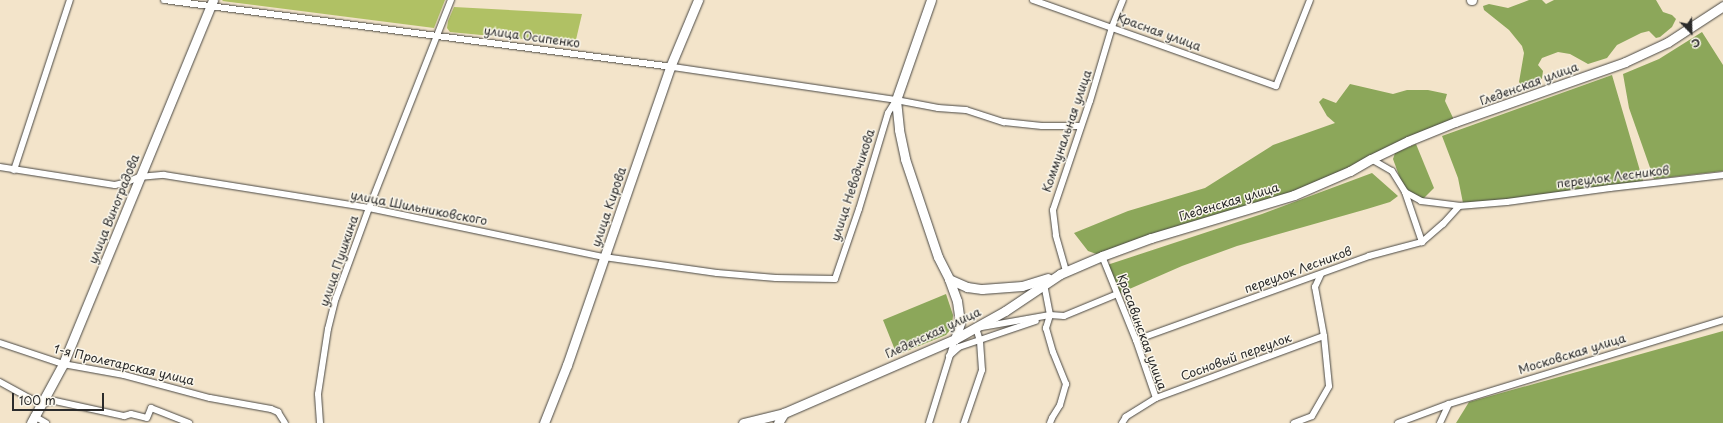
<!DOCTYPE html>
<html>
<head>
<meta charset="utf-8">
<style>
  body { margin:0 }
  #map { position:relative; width:1723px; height:423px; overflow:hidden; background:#f3e4ca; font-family:"Playpen Sans",sans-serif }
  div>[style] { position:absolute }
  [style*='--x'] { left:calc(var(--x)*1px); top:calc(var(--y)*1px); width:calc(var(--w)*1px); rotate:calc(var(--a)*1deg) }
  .green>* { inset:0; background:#b0c164 }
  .forest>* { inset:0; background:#8ca75a }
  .roads { filter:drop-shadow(0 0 1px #494743) drop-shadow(0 0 1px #494743) }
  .street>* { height:6px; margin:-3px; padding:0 3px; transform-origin:3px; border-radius:3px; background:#fff }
  .secondary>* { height:9px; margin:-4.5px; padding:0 4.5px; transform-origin:4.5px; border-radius:4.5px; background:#fff }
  span { translate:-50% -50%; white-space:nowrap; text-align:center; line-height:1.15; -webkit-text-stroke:3px #fbf7ec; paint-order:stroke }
  .street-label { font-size:12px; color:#2b2b2b }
  .north { position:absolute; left:1671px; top:12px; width:40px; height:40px; -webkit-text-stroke:3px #fbf7ec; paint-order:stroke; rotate:157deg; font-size:11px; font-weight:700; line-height:16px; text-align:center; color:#2b2b2b }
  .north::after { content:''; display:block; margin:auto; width:14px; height:18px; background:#2b2b2b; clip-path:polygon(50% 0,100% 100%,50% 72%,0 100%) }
  .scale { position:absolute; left:12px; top:393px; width:92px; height:18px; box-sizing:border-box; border:2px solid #2b2b2b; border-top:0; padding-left:5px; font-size:12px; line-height:14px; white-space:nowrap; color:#2b2b2b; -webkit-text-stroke:3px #fbf7ec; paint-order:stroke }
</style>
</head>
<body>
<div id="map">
  <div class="green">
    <div style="clip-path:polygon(223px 0,445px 0,434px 28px,222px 1px)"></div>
    <div style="clip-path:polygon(454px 7px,582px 14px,575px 44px,450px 32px,447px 28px,448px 21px)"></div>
  </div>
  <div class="forest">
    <div style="clip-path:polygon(1529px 0,1542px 0,1546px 4px,1554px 0,1656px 0,1663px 12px,1672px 15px,1676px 19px,1672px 27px,1660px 37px,1656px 38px,1649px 31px,1641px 33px,1617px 45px,1607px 58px,1588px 64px,1570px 54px,1558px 52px,1542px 58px,1538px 65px,1543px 71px,1542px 78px,1533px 89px,1522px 86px,1519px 82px,1524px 53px,1522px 46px,1509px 30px,1484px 10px,1483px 6px,1489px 4px,1508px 8px)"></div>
    <div style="clip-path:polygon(1702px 32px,1723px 65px,1723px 171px,1654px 179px,1629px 108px,1623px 74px,1659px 59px)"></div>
    <div style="clip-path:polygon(1612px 75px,1643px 181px,1508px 199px,1463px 203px,1458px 178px,1442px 136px)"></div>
    <div style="clip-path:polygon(1350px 84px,1393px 94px,1407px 90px,1428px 90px,1447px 94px,1445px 101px,1455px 122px,1321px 183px,1102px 256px,1088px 251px,1074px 233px,1128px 211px,1205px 188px,1273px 145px,1335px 123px,1327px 116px,1319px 102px,1323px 98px,1336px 103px)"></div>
    <div style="clip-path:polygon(1416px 144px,1434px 188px,1421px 201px,1405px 192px,1393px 159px,1395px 153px)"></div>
    <div style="clip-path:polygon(1372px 173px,1398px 196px,1390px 202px,1367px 209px,1237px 246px,1182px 266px,1118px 294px,1107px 265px,1262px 214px)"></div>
    <div style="clip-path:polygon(946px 294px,953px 315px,952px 328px,946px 335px,897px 355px,883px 320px)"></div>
    <div style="clip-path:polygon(1723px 331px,1723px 423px,1456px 423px,1469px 402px)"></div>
  </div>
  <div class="roads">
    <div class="street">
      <div style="--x:164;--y:0;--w:513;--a:7.5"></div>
      <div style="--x:673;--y:67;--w:225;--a:8.4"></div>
      <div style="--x:896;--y:100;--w:43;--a:10.8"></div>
      <div style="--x:938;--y:108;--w:28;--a:4"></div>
      <div style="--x:966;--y:110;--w:40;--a:18"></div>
      <div style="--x:1004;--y:122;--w:38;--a:6"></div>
      <div style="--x:1042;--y:126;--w:39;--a:0"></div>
      <div style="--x:1033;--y:0;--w:258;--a:19.5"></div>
      <div style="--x:1276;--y:86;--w:92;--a:-68.4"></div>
      <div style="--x:1371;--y:159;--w:24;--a:30"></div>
      <div style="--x:1392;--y:171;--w:25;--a:58"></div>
      <div style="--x:1405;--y:192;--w:18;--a:29"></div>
      <div style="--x:1421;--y:201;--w:38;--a:7"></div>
      <div style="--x:1459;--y:206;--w:48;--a:-4.8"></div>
      <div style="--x:1507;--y:202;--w:104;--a:-7.7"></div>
      <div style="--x:1610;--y:188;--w:114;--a:-6.6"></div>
      <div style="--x:0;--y:167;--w:116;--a:8.9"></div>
      <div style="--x:115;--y:185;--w:12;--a:-14"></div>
      <div style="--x:127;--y:182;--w:13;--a:-23"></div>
      <div style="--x:139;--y:177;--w:25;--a:-5"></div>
      <div style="--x:164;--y:175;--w:208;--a:9.1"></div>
      <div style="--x:369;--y:208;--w:240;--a:11.8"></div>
      <div style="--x:604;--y:257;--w:114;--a:8.1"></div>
      <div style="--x:717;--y:273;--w:59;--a:4.8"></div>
      <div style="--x:776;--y:278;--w:59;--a:1"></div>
      <div style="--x:835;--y:279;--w:74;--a:-71.1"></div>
      <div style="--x:859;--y:209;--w:100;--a:-73.2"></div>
      <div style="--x:888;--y:113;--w:15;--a:-58"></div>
      <div style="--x:14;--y:170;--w:179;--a:-71.8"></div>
      <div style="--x:1405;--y:192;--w:53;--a:71.2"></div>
      <div style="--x:1102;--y:256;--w:91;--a:68"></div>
      <div style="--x:1136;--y:340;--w:61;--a:71"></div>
      <div style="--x:1156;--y:398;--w:36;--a:148"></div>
      <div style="--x:1126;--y:417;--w:7;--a:124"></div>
      <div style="--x:1066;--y:271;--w:37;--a:-106"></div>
      <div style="--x:1056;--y:235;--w:25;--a:-97"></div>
      <div style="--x:1053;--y:210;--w:115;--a:-71.3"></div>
      <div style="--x:1090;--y:101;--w:77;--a:-73.4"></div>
      <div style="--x:1112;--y:27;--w:29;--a:-68"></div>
      <div style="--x:1044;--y:284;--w:32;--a:79"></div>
      <div style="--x:1050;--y:315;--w:14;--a:107"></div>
      <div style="--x:1046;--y:328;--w:25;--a:74"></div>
      <div style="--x:1053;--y:352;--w:35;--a:68"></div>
      <div style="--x:1066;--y:384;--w:22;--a:106"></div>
      <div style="--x:1060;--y:405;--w:15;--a:122"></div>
      <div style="--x:1052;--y:418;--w:5;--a:112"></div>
      <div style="--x:1136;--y:340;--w:248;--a:-19.8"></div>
      <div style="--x:1369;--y:256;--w:55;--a:-14.8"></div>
      <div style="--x:1422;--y:242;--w:28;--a:-41"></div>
      <div style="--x:1443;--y:224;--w:24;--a:-48"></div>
      <div style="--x:0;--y:343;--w:66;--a:18.4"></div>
      <div style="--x:63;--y:364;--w:62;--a:10.2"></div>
      <div style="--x:124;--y:375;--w:89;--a:15"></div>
      <div style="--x:210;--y:398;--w:62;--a:10.2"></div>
      <div style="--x:271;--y:409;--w:8;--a:23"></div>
      <div style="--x:278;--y:412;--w:13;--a:58"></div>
      <div style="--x:949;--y:356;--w:13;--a:-42"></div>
      <div style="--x:959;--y:347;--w:81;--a:-18.7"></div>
      <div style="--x:0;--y:382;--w:33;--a:29"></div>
      <div style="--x:29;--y:398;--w:14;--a:21"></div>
      <div style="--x:42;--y:403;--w:13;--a:-9"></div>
      <div style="--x:55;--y:401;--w:71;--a:12.3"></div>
      <div style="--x:124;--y:416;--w:7;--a:-16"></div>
      <div style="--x:131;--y:414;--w:16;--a:14"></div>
      <div style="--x:147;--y:418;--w:11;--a:-68"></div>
      <div style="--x:151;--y:408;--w:41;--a:21.5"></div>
      <div style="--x:1156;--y:398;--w:179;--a:-20.3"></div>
      <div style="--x:34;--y:416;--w:14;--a:30"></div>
      <div style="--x:320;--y:423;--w:29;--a:-94"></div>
      <div style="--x:318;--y:394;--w:66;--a:-81.3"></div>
      <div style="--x:328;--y:329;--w:32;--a:-76"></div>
      <div style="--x:336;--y:298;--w:96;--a:-69.9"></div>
      <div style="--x:369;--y:208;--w:224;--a:-68.5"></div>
      <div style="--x:929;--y:423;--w:88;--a:-72.8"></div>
      <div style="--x:964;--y:423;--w:56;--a:-71.2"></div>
      <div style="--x:982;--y:370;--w:29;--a:-94"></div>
      <div style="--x:980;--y:341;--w:14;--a:-107"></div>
      <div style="--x:976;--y:328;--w:75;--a:-10"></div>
      <div style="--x:1050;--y:315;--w:14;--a:4"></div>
      <div style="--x:1064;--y:316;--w:57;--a:-22.5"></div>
      <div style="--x:1294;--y:423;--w:19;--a:-21"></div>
      <div style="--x:1312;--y:416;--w:34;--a:-60"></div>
      <div style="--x:1329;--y:386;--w:50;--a:-95.7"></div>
      <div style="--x:1324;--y:336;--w:50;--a:-100.4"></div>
      <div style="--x:1315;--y:287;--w:14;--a:-65"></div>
      <div style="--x:1398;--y:423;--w:54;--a:-20.4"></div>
      <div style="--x:1440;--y:423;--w:21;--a:-65"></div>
      <div style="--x:1449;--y:404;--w:287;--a:-17"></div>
    </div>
    <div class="secondary">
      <div style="--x:931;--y:0;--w:106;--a:109.3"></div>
      <div style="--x:896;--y:100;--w:30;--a:84"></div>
      <div style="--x:899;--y:130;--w:30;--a:78"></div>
      <div style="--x:905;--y:159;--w:103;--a:71.4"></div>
      <div style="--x:938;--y:257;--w:25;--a:63"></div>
      <div style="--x:949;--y:279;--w:23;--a:70"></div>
      <div style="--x:957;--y:301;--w:22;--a:82"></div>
      <div style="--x:960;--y:323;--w:17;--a:107"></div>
      <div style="--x:1471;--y:0;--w:1;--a:0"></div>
      <div style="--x:949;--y:279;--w:20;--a:24"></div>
      <div style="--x:967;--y:287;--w:15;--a:8"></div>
      <div style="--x:982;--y:289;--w:40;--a:-4.3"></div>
      <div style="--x:1022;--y:286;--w:27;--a:-17"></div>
      <div style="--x:31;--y:423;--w:67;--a:-61.5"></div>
      <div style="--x:63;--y:364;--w:394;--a:-67.6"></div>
      <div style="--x:544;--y:423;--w:62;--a:-68.4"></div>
      <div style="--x:567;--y:365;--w:315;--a:-70.9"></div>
      <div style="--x:670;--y:67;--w:73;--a:-67.3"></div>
      <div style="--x:743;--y:423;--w:42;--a:-13.7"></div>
      <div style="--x:784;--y:413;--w:186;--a:-23.4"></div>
      <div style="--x:955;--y:339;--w:57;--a:-29.2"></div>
      <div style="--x:1005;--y:311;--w:66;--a:-33.9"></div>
      <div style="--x:1060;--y:274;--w:46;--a:-23.2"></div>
      <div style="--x:1102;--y:256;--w:52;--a:-20.2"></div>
      <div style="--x:1151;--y:238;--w:149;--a:-16.7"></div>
      <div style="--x:1294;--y:195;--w:61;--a:-23.2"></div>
      <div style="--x:1350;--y:171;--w:24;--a:-30"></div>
      <div style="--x:1371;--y:159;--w:41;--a:-25.9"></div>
      <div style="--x:1408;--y:141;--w:51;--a:-22"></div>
      <div style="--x:1455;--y:122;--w:180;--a:-19.4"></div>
      <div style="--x:1625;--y:62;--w:47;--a:-24.9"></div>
      <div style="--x:1668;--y:42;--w:66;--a:-33.2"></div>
      <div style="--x:778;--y:423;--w:12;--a:-59"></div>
    </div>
  </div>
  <div class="street-label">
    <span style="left:1159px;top:32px;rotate:20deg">Красная улица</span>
    <span style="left:532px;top:37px;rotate:8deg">улица Осипенко</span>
    <span style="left:1529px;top:84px;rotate:-20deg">Гледенская улица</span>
    <span style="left:1067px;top:131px;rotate:-71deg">Коммунальная улица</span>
    <span style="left:1613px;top:177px;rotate:-7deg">переулок Лесников</span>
    <span style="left:853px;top:185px;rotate:-72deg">улица Неводчикова</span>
    <span style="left:1229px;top:202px;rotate:-17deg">Гледенская улица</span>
    <span style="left:609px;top:207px;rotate:-71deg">улица Кирова</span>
    <span style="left:419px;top:208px;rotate:11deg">улица Шильниковского</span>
    <span style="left:114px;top:209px;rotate:-68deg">улица Виноградова</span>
    <span style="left:339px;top:261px;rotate:-71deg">улица Пушкина</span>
    <span style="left:1298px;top:270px;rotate:-20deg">переулок Лесников</span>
    <span style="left:1142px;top:332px;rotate:70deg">Красавинская улица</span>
    <span style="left:933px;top:333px;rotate:-25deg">Гледенская улица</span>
    <span style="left:1572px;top:354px;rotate:-17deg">Московская улица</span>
    <span style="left:1236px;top:357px;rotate:-20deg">Сосновый переулок</span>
    <span style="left:124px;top:365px;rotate:13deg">1-я Пролетарская улица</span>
  </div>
  <div class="north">С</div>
  <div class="scale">100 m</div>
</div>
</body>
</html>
